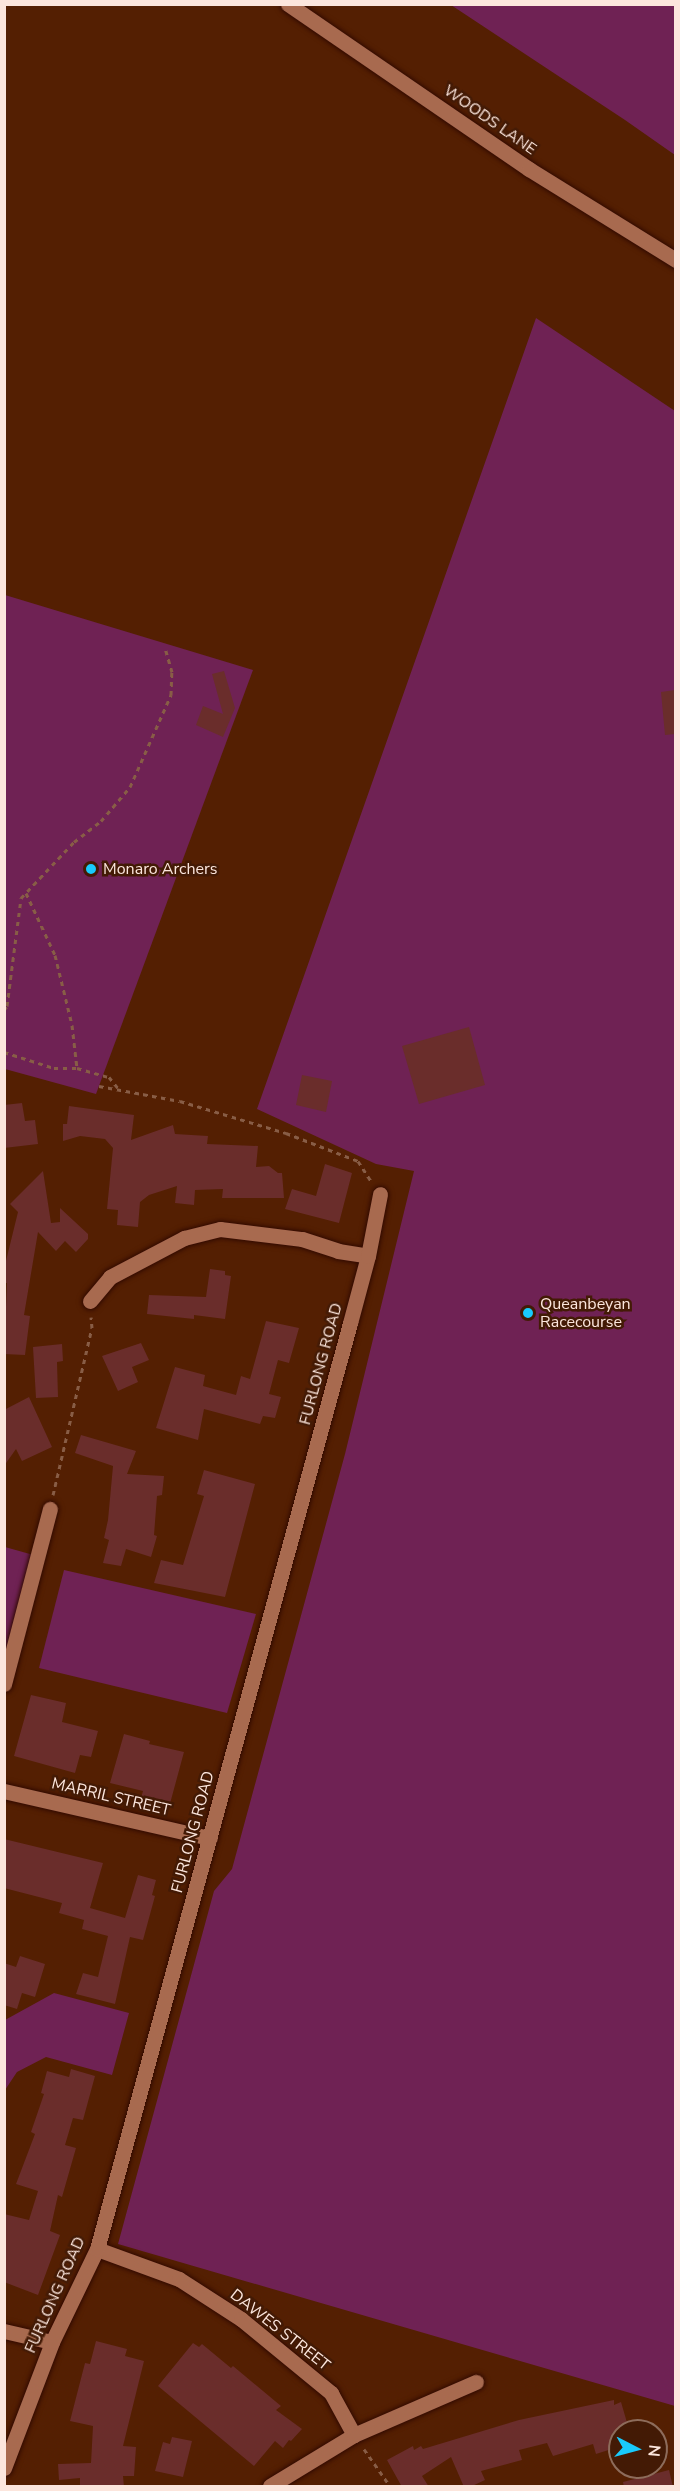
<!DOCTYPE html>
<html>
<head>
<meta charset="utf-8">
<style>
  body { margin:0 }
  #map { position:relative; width:680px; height:2491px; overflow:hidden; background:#541f02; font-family:"Nunito Sans",sans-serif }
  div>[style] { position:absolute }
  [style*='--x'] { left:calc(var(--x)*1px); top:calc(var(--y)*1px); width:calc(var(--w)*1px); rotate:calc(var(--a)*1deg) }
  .green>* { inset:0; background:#6f2254 }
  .building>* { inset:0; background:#6a2d2b }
  .path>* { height:3px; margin-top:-1.5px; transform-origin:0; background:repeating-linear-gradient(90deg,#885d46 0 4.5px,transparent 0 9px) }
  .roads { filter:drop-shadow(0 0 2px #320a00) drop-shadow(0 0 2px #320a00) }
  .minor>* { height:15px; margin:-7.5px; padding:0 7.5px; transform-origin:7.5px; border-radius:7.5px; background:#a86a4f }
  .dots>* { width:16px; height:16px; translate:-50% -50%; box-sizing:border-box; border:3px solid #431a05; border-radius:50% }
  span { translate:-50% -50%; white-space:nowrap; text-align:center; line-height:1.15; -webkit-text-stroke:5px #431a05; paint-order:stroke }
  .street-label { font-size:16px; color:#fce6dd }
  .poi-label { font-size:16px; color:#fce6dd }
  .left { translate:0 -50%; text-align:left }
  .frame { position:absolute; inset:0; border:6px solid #fce6dd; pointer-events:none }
  .north { position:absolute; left:608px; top:2419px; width:60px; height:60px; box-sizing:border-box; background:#431a05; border:2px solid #8d6c5b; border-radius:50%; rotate:96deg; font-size:16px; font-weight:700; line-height:24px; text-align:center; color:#fce6dd }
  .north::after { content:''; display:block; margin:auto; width:21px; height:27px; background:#19cafc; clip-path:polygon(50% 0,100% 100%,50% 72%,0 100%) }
</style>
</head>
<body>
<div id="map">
  <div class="green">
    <div style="clip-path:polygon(451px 5px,675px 5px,675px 155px,625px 120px)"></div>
    <div style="clip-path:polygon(536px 318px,675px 411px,675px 2406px,118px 2244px,214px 1891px,232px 1869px,345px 1454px,414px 1171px,376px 1164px,257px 1109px)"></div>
    <div style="clip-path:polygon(5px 595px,253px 670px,96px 1094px,5px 1069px)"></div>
    <div style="clip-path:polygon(5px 1547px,37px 1556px,5px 1683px)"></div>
    <div style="clip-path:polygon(64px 1570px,256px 1614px,227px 1713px,39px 1668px)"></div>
    <div style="clip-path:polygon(54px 1993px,129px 2013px,112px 2075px,46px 2057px,17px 2072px,5px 2090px,5px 2020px)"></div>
  </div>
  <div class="building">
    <div style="clip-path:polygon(224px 671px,235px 708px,223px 737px,196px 725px,203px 706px,223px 714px,212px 674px)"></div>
    <div style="clip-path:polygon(675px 690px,675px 734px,665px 735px,661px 692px)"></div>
    <div style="clip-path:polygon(469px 1027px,485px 1085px,419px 1104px,402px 1046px)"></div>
    <div style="clip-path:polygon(302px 1075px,332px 1081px,326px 1112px,296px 1105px)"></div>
    <div style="clip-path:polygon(22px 1103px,25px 1121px,35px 1120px,38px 1144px,4px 1148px,4px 1105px)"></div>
    <div style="clip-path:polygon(69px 1106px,134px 1115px,131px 1140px,173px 1125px,175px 1134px,208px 1136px,207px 1144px,258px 1146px,256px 1167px,269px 1166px,278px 1173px,282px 1173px,284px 1198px,222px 1198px,223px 1189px,195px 1190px,194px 1205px,175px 1203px,177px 1186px,149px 1195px,140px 1202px,138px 1227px,117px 1225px,118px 1210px,107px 1209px,113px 1148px,105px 1139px,80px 1136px,63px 1141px,63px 1124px,67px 1124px)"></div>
    <div style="clip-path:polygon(325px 1164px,352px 1173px,339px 1223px,285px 1209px,292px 1189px,316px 1196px)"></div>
    <div style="clip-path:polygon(43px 1171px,51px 1223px,60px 1222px,60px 1208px,88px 1234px,88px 1239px,76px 1252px,65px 1241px,56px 1251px,38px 1232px,24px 1315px,30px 1316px,25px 1355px,4px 1354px,7px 1283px,4px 1283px,4px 1269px,18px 1212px,10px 1204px)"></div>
    <div style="clip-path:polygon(210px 1269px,225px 1271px,225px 1275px,231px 1276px,225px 1319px,194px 1315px,194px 1319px,147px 1314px,149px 1295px,206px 1297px)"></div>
    <div style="clip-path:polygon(266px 1321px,299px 1328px,289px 1363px,278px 1360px,269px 1394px,281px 1397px,275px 1418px,263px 1416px,260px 1424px,204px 1409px,198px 1440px,156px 1428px,175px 1367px,205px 1375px,203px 1386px,236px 1395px,241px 1376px,250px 1379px)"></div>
    <div style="clip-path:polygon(141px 1343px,149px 1360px,132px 1367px,138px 1382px,118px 1391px,102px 1356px)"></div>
    <div style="clip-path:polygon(62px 1344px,63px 1361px,57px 1362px,58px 1397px,36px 1398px,33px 1347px)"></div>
    <div style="clip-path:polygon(29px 1397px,52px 1447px,22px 1461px,16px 1449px,4px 1466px,4px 1410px)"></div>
    <div style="clip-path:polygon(81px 1435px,136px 1451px,127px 1474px,164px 1476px,162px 1495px,157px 1496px,154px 1535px,157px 1536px,151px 1557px,126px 1549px,121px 1566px,103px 1563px,109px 1540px,104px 1538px,108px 1520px,113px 1466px,75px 1453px)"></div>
    <div style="clip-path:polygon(204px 1470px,255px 1484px,225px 1597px,154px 1583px,161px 1560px,183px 1565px,204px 1496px,197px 1494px)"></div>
    <div style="clip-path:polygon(31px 1695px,66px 1703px,62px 1722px,98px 1731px,91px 1757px,80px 1755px,75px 1773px,14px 1756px)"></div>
    <div style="clip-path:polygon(124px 1734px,150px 1741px,149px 1744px,184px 1752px,168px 1811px,139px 1805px,143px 1791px,110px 1783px)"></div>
    <div style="clip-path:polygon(4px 1839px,103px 1863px,90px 1908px,125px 1918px,138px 1875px,156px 1880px,152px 1895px,155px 1896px,143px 1940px,130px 1937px,115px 2004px,76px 1994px,83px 1973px,98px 1977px,108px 1936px,82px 1929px,84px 1920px,59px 1913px,62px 1903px,4px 1888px)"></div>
    <div style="clip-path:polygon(20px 1956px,45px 1964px,35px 1997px,22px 1993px,17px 2009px,4px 2005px,4px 1963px,16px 1967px)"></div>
    <div style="clip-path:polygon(71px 2069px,95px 2076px,83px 2120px,73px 2118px,65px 2145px,76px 2148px,62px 2197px,58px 2195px,50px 2231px,60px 2235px,38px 2295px,4px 2282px,4px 2214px,29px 2220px,38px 2191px,16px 2184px,35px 2134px,31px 2132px,44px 2094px,41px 2093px,47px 2071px,69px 2077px)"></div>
    <div style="clip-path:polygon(96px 2341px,127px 2349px,125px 2356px,144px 2361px,123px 2446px,136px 2447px,134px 2476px,123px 2476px,124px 2487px,80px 2487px,80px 2478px,59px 2480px,58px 2464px,91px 2463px,93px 2426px,70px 2421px,85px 2363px,90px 2364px)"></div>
    <div style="clip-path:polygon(193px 2343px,199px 2347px,202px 2344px,231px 2368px,233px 2366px,281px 2406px,276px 2410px,302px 2429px,291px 2441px,289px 2440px,283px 2448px,275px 2441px,254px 2466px,158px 2386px)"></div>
    <div style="clip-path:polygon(614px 2400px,614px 2405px,621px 2402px,628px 2426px,614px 2431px,618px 2447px,596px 2454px,593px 2444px,553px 2456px,547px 2443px,519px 2450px,522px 2460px,481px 2471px,485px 2480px,470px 2487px,464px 2487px,451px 2457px,422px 2476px,429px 2487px,402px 2487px,387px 2460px,413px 2446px,414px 2450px,421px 2446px,423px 2449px,519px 2420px)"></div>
    <div style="clip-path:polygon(172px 2437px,192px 2441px,183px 2477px,155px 2471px,163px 2442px,170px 2444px)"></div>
    <div style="clip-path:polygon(669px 2470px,673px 2487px,624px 2487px,623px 2482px)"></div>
  </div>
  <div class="path">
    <div style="--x:26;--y:893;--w:68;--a:64.9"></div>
    <div style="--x:55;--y:955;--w:72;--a:76.3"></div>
    <div style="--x:72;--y:1025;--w:43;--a:83.4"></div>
    <div style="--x:4;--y:1010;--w:5;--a:-53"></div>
    <div style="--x:7;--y:1006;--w:109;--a:-82.6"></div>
    <div style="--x:21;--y:898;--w:77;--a:-46.6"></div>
    <div style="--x:74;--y:842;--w:34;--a:-38"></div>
    <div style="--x:101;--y:821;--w:45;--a:-49.5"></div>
    <div style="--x:130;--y:787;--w:101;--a:-66"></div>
    <div style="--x:171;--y:695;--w:23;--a:-88"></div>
    <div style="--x:172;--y:672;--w:25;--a:-106"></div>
    <div style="--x:4;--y:1052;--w:52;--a:17.7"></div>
    <div style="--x:54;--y:1068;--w:23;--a:0"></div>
    <div style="--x:77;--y:1068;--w:33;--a:16"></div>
    <div style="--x:109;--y:1077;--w:14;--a:51"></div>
    <div style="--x:99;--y:1086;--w:82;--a:10.5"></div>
    <div style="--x:180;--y:1101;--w:111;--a:16.8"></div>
    <div style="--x:286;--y:1133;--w:77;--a:21.3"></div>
    <div style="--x:358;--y:1161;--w:24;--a:57"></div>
    <div style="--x:53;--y:1495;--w:171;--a:-76.9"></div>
    <div style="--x:92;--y:1328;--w:11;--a:-95"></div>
    <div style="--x:364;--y:2449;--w:45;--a:54.9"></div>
  </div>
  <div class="roads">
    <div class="minor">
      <div style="--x:288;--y:4;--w:292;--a:34.4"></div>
      <div style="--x:529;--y:169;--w:173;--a:31.8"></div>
      <div style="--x:90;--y:1301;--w:31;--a:-50"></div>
      <div style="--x:110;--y:1277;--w:84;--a:-27.8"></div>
      <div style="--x:184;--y:1238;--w:37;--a:-14"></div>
      <div style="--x:220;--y:1229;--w:83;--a:7"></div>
      <div style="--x:302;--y:1239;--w:38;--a:18"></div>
      <div style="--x:338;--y:1251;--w:30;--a:9"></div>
      <div style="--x:4;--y:1684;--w:181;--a:-75.3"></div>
      <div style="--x:4;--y:1791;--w:211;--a:12.9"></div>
      <div style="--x:97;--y:2249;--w:87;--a:20.1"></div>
      <div style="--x:179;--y:2279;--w:74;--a:32.8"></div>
      <div style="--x:241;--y:2319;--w:117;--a:39.4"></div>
      <div style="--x:331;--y:2393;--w:48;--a:61.3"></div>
      <div style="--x:4;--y:2331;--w:49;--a:12.9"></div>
      <div style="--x:4;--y:2468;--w:135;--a:-69.1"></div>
      <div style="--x:52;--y:2342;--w:103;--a:-64.2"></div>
      <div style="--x:97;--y:2249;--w:960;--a:-74.72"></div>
      <div style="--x:350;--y:1323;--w:69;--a:-75"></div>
      <div style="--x:368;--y:1256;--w:63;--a:-79"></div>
      <div style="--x:270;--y:2486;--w:98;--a:-31.3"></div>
      <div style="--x:354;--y:2435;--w:133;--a:-23.5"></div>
    </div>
  </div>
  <div class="dots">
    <div style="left:91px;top:869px;background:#19cafc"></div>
    <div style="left:528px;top:1313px;background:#19cafc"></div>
  </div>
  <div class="street-label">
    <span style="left:490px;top:120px;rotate:35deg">WOODS LANE</span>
    <span style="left:321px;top:1364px;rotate:-75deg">FURLONG ROAD</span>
    <span style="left:111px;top:1797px;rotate:13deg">MARRIL STREET</span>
    <span style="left:193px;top:1832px;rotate:-75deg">FURLONG ROAD</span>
    <span style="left:55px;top:2295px;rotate:-66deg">FURLONG ROAD</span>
    <span style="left:280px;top:2330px;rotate:38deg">DAWES STREET</span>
  </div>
  <div class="poi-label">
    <span class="left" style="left:103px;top:869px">Monaro Archers</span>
    <span class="left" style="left:540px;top:1313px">Queanbeyan<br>Racecourse</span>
  </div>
  <div class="frame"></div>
  <div class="north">N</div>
</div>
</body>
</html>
